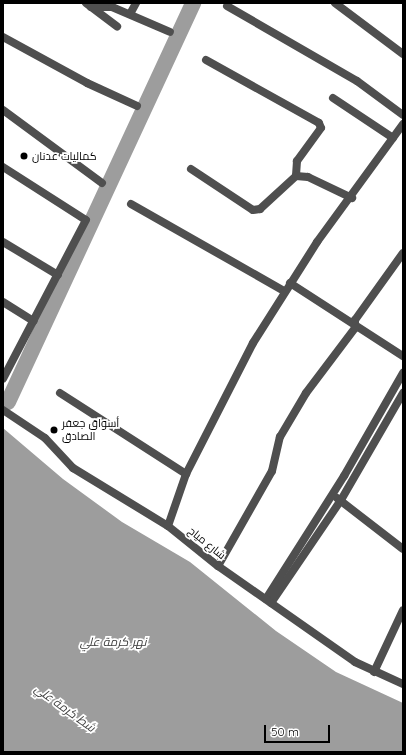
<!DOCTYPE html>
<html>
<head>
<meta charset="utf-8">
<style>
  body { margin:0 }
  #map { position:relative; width:406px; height:755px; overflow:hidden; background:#fff; font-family:Quicksand,Cairo,sans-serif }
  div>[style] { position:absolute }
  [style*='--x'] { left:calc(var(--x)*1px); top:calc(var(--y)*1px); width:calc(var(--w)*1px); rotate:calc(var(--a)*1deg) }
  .water>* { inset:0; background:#9d9d9d }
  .river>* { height:16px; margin:-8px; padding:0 8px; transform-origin:8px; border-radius:8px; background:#9d9d9d }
  .minor>* { height:8px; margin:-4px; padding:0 4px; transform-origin:4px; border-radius:4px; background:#4f4f4f }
  .tertiary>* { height:8px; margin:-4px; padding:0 4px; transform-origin:4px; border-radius:4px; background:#4f4f4f }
  .dots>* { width:11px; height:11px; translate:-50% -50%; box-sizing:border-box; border:2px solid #fff; border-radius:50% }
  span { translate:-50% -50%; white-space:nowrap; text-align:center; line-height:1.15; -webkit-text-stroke:3.5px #fff; paint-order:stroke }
  .poi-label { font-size:11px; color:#000 }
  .left { translate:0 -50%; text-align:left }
  .street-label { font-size:11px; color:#000 }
  .water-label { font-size:12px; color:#3e3e3e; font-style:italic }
  .frame { position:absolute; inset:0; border:4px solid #000; pointer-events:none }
  .scale { position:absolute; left:264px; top:725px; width:66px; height:18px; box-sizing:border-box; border:2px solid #000; border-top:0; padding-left:5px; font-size:12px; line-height:14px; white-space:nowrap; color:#000; -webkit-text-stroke:3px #fff; paint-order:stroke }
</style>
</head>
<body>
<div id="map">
  <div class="water">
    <div style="clip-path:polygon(3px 428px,63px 479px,122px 522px,190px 562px,276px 631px,336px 672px,403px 703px,403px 752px,3px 752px)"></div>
  </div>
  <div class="river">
    <div style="--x:8;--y:402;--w:440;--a:-65.1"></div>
  </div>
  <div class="minor">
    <div style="--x:86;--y:3;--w:39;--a:37"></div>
    <div style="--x:335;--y:3;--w:85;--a:36.9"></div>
    <div style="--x:227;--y:6;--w:150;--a:30"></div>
    <div style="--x:357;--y:81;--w:57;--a:36.5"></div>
    <div style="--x:91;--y:7;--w:21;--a:0"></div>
    <div style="--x:112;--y:7;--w:63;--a:23.3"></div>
    <div style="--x:130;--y:14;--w:13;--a:-61"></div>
    <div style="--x:3;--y:37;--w:96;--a:28.7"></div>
    <div style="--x:87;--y:83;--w:55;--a:24.7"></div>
    <div style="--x:206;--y:60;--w:129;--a:29.1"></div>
    <div style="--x:319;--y:123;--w:5;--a:68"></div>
    <div style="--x:321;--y:128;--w:41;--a:126"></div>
    <div style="--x:297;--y:161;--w:15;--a:94"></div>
    <div style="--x:333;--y:98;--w:72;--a:33.7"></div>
    <div style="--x:3;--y:110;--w:123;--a:36.4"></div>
    <div style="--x:3;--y:167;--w:98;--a:32.6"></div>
    <div style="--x:86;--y:220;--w:179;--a:117.6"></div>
    <div style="--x:191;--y:169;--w:74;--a:33.5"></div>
    <div style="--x:253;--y:210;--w:7;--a:-8"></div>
    <div style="--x:260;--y:209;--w:49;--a:-42.5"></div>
    <div style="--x:296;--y:176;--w:12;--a:5"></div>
    <div style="--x:308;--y:177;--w:49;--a:25.5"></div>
    <div style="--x:131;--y:204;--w:176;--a:29.6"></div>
    <div style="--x:3;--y:242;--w:64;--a:31"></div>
    <div style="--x:290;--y:283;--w:135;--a:32.9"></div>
    <div style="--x:3;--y:302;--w:36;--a:32"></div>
    <div style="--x:60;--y:393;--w:150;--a:32.7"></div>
    <div style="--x:337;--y:498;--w:83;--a:37.7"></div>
    <div style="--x:168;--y:526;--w:55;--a:-70.9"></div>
    <div style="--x:186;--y:474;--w:147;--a:-62.9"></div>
    <div style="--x:253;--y:343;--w:120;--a:-57.6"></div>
    <div style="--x:317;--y:242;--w:146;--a:-53.9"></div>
    <div style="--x:218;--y:566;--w:109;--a:-60.4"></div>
    <div style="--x:272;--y:471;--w:35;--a:-77"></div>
    <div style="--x:280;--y:437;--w:51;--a:-59.4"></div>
    <div style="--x:306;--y:393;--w:81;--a:-53"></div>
    <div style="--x:355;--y:328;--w:8;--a:-90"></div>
    <div style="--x:355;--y:320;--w:82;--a:-54.4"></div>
    <div style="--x:266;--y:599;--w:146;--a:-57.6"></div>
    <div style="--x:344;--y:476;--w:119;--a:-60.2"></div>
    <div style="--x:271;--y:603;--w:125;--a:-55.8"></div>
    <div style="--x:341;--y:500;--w:124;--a:-59.9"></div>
    <div style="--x:374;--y:672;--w:68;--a:-64.9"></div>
  </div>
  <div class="tertiary">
    <div style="--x:3;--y:410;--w:50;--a:33.7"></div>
    <div style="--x:45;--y:438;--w:41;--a:47"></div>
    <div style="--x:73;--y:468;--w:111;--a:31.4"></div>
    <div style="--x:168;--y:526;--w:64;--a:38.7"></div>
    <div style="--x:218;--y:566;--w:167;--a:35"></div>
    <div style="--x:355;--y:662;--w:53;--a:24.6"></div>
  </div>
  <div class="dots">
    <div style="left:24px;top:156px;background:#000"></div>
    <div style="left:54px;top:430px;background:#000"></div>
  </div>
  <div class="poi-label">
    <span class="left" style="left:32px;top:156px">كماليات عدنان</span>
    <span class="left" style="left:62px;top:430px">أسواق جعفر<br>الصادق</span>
  </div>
  <div class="street-label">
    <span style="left:207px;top:543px;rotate:39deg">شارع مياح</span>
  </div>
  <div class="water-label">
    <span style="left:113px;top:642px">نهر كرمة علي</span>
    <span style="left:65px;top:708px;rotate:36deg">شط كرمة علي</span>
  </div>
  <div class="frame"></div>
  <div class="scale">50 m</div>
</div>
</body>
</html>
